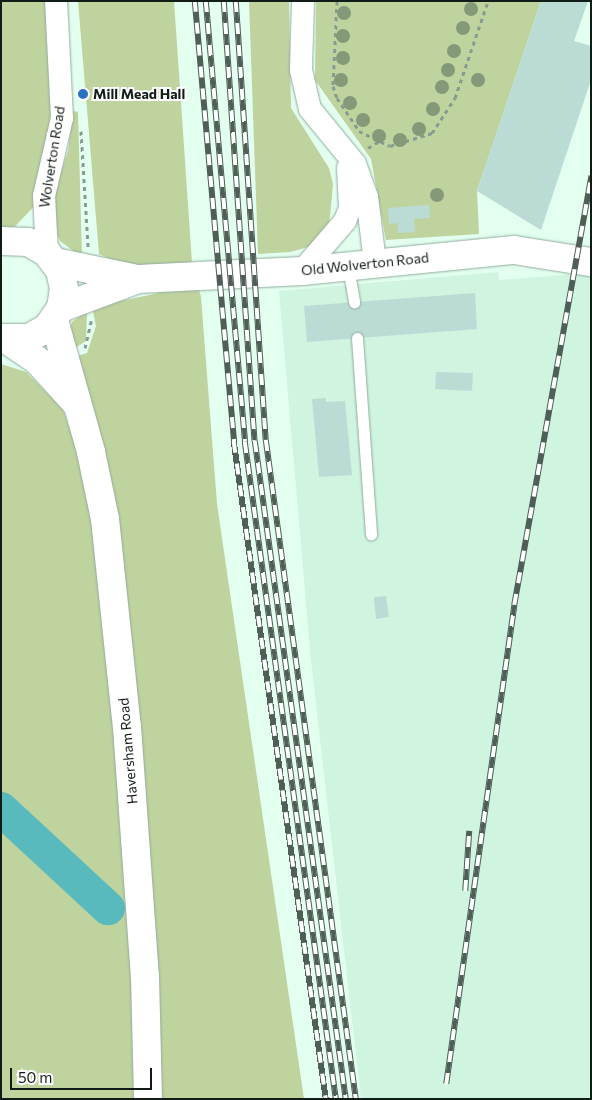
<!DOCTYPE html>
<html>
<head>
<meta charset="utf-8">
<style>
  body { margin:0 }
  #map { position:relative; width:592px; height:1100px; overflow:hidden; background:#e2ffef; font-family:Commissioner,sans-serif }
  div>[style] { position:absolute }
  [style*='--x'] { left:calc(var(--x)*1px); top:calc(var(--y)*1px); width:calc(var(--w)*1px); rotate:calc(var(--a)*1deg) }
  .built>* { inset:0; background:#cff4e0 }
  .green>* { inset:0; background:#bfd39e }
  .river>* { height:34px; margin:-17px; padding:0 17px; transform-origin:17px; border-radius:17px; background:#58babd }
  .building>* { inset:0; background:#bbdcd5 }
  .path>* { height:3px; margin-top:-1.5px; transform-origin:0; background:repeating-linear-gradient(90deg,#879c91 0 4px,transparent 0 8px) }
  .roads { filter:drop-shadow(0 0 1px #91ac9e) drop-shadow(0 0 1px #91ac9e) }
  .service>* { height:11px; margin:-5.5px; padding:0 5.5px; transform-origin:5.5px; border-radius:5.5px; background:#fff }
  .minor>* { height:22px; margin:-11px; padding:0 11px; transform-origin:11px; border-radius:11px; background:#fff }
  .tertiary>* { height:28px; margin:-14px; padding:0 14px; transform-origin:14px; border-radius:14px; background:#fff }
  .rail>* { height:5.5px; margin-top:-2.75px; transform-origin:0; background:repeating-linear-gradient(90deg,#fff 0 11px,#4f5e56 0 22px); box-sizing:border-box; border-block:1px solid #4f5e56 }
  .trees>* { width:14px; height:14px; margin:-7px; border-radius:50%; background:#849978 }
  .dots>* { width:14px; height:14px; translate:-50% -50%; box-sizing:border-box; border:2px solid #fff; border-radius:50% }
  span { translate:-50% -50%; white-space:nowrap; text-align:center; line-height:1.15; -webkit-text-stroke:4px #fff; paint-order:stroke }
  .poi-label { font-size:14px; color:#121c17; font-weight:700 }
  .left { translate:0 -50%; text-align:left }
  .street-label { font-size:14px; color:#121c17 }
  .frame { position:absolute; inset:0; border:2px solid #121c17; pointer-events:none }
  .scale { position:absolute; left:10px; top:1068px; width:142px; height:22px; box-sizing:border-box; border:2px solid #121c17; border-top:0; padding-left:6px; font-size:15px; line-height:18px; white-space:nowrap; color:#121c17; -webkit-text-stroke:4px #fff; paint-order:stroke }
</style>
</head>
<body>
<div id="map">
  <div class="built">
    <div style="clip-path:polygon(498px 272px,499px 280px,591px 273px,591px 1099px,361px 1099px,311px 660px,279px 291px)"></div>
  </div>
  <div class="green">
    <div style="clip-path:polygon(1px 1px,56px 1px,61px 56px,44px 196px,1px 241px)"></div>
    <div style="clip-path:polygon(78px 1px,174px 1px,192px 263px,201px 297px,217px 504px,304px 1099px,159px 1099px,160px 1011px,71px 358px,87px 353px,96px 326px,92px 307px,159px 293px,156px 265px,127px 267px,99px 254px)"></div>
    <div style="clip-path:polygon(249px 1px,289px 1px,291px 108px,329px 168px,333px 184px,329px 227px,308px 247px,290px 252px,258px 254px)"></div>
    <div style="clip-path:polygon(316px 1px,541px 1px,477px 191px,479px 234px,386px 240px,371px 159px,315px 80px)"></div>
    <div style="clip-path:polygon(73px 111px,78px 112px,82px 257px,60px 241px,55px 230px,54px 193px,68px 151px)"></div>
    <div style="clip-path:polygon(87px 311px,86px 341px,75px 348px,69px 331px,72px 322px)"></div>
    <div style="clip-path:polygon(1px 364px,26px 372px,63px 409px,107px 540px,148px 1099px,1px 1099px)"></div>
  </div>
  <div class="river">
    <div style="--x:1;--y:809;--w:146;--a:42.8"></div>
  </div>
  <div class="building">
    <div style="clip-path:polygon(541px 1px,588px 1px,574px 41px,591px 46px,591px 80px,541px 230px,477px 191px)"></div>
    <div style="clip-path:polygon(429px 205px,430px 218px,414px 219px,415px 232px,398px 233px,398px 223px,389px 224px,388px 208px)"></div>
    <div style="clip-path:polygon(475px 293px,477px 329px,307px 342px,304px 306px)"></div>
    <div style="clip-path:polygon(436px 372px,473px 373px,472px 391px,435px 389px)"></div>
    <div style="clip-path:polygon(326px 398px,326px 402px,345px 401px,352px 475px,319px 477px,312px 399px)"></div>
    <div style="clip-path:polygon(386px 596px,389px 617px,376px 619px,374px 597px)"></div>
  </div>
  <div class="path">
    <div style="--x:337;--y:1;--w:85;--a:92.7"></div>
    <div style="--x:333;--y:86;--w:13;--a:72"></div>
    <div style="--x:337;--y:98;--w:40;--a:56"></div>
    <div style="--x:359;--y:131;--w:34;--a:26"></div>
    <div style="--x:390;--y:146;--w:44;--a:-17.2"></div>
    <div style="--x:432;--y:133;--w:42;--a:-56.7"></div>
    <div style="--x:455;--y:98;--w:102;--a:-71.2"></div>
    <div style="--x:81;--y:131;--w:116;--a:86.5"></div>
    <div style="--x:368;--y:148;--w:12;--a:-31"></div>
    <div style="--x:85;--y:348;--w:28;--a:-77"></div>
  </div>
  <div class="roads">
    <div class="service">
      <div style="--x:348;--y:267;--w:36;--a:80"></div>
      <div style="--x:357;--y:338;--w:197;--a:85.9"></div>
    </div>
    <div class="minor">
      <div style="--x:303;--y:1;--w:69;--a:91.7"></div>
      <div style="--x:301;--y:70;--w:40;--a:77"></div>
      <div style="--x:310;--y:109;--w:71;--a:50.7"></div>
      <div style="--x:355;--y:164;--w:35;--a:70"></div>
      <div style="--x:367;--y:197;--w:65;--a:83"></div>
      <div style="--x:47;--y:253;--w:57;--a:-93"></div>
      <div style="--x:44;--y:196;--w:80;--a:-77"></div>
      <div style="--x:62;--y:118;--w:117;--a:-92.9"></div>
      <div style="--x:302;--y:271;--w:66;--a:-49.3"></div>
      <div style="--x:345;--y:221;--w:14;--a:-69"></div>
      <div style="--x:350;--y:208;--w:40;--a:-92.9"></div>
    </div>
    <div class="tertiary">
      <div style="--x:1;--y:241;--w:27;--a:2"></div>
      <div style="--x:28;--y:242;--w:22;--a:30"></div>
      <div style="--x:47;--y:253;--w:21;--a:53"></div>
      <div style="--x:60;--y:270;--w:19;--a:78"></div>
      <div style="--x:64;--y:289;--w:19;--a:99"></div>
      <div style="--x:61;--y:308;--w:24;--a:125"></div>
      <div style="--x:47;--y:328;--w:21;--a:151"></div>
      <div style="--x:29;--y:338;--w:28;--a:180"></div>
      <div style="--x:55;--y:262;--w:79;--a:11.7"></div>
      <div style="--x:61;--y:308;--w:82;--a:-20.6"></div>
      <div style="--x:138;--y:279;--w:164;--a:-2.8"></div>
      <div style="--x:302;--y:271;--w:213;--a:-5.7"></div>
      <div style="--x:514;--y:250;--w:78;--a:8.9"></div>
      <div style="--x:54;--y:320;--w:137;--a:74.3"></div>
      <div style="--x:91;--y:452;--w:68;--a:78.2"></div>
      <div style="--x:105;--y:519;--w:209;--a:84"></div>
      <div style="--x:127;--y:727;--w:250;--a:85.9"></div>
      <div style="--x:145;--y:976;--w:123;--a:88.6"></div>
      <div style="--x:7;--y:340;--w:37;--a:34"></div>
      <div style="--x:38;--y:361;--w:55;--a:47.9"></div>
    </div>
  </div>
  <div class="rail">
    <div style="--x:195;--y:1;--w:443;--a:84.9"></div>
    <div style="--x:234;--y:442;--w:663;--a:82.03"></div>
    <div style="--x:206;--y:1;--w:443;--a:84.9"></div>
    <div style="--x:245;--y:442;--w:663;--a:82.11"></div>
    <div style="--x:224;--y:1;--w:441;--a:86"></div>
    <div style="--x:255;--y:441;--w:664;--a:82.13"></div>
    <div style="--x:236;--y:1;--w:440;--a:86.1"></div>
    <div style="--x:266;--y:440;--w:665;--a:82.22"></div>
    <div style="--x:465;--y:891;--w:60;--a:-86.2"></div>
    <div style="--x:446;--y:1084;--w:484;--a:-81.9"></div>
    <div style="--x:514;--y:605;--w:436;--a:-79.8"></div>
  </div>
  <div class="trees">
    <div style="left:471px;top:9px"></div>
    <div style="left:344px;top:13px"></div>
    <div style="left:463px;top:28px"></div>
    <div style="left:343px;top:36px"></div>
    <div style="left:454px;top:51px"></div>
    <div style="left:343px;top:58px"></div>
    <div style="left:448px;top:70px"></div>
    <div style="left:341px;top:80px"></div>
    <div style="left:478px;top:80px"></div>
    <div style="left:442px;top:87px"></div>
    <div style="left:350px;top:103px"></div>
    <div style="left:433px;top:109px"></div>
    <div style="left:363px;top:120px"></div>
    <div style="left:419px;top:129px"></div>
    <div style="left:379px;top:136px"></div>
    <div style="left:400px;top:140px"></div>
    <div style="left:437px;top:195px"></div>
  </div>
  <div class="dots">
    <div style="left:83px;top:94px;background:#2972c2"></div>
  </div>
  <div class="poi-label">
    <span class="left" style="left:93px;top:94px">Mill Mead Hall</span>
  </div>
  <div class="street-label">
    <span style="left:52px;top:157px;rotate:-81deg">Wolverton Road</span>
    <span style="left:365px;top:264px;rotate:-6deg">Old Wolverton Road</span>
    <span style="left:128px;top:751px;rotate:-95deg">Haversham Road</span>
  </div>
  <div class="frame"></div>
  <div class="scale">50 m</div>
</div>
</body>
</html>
